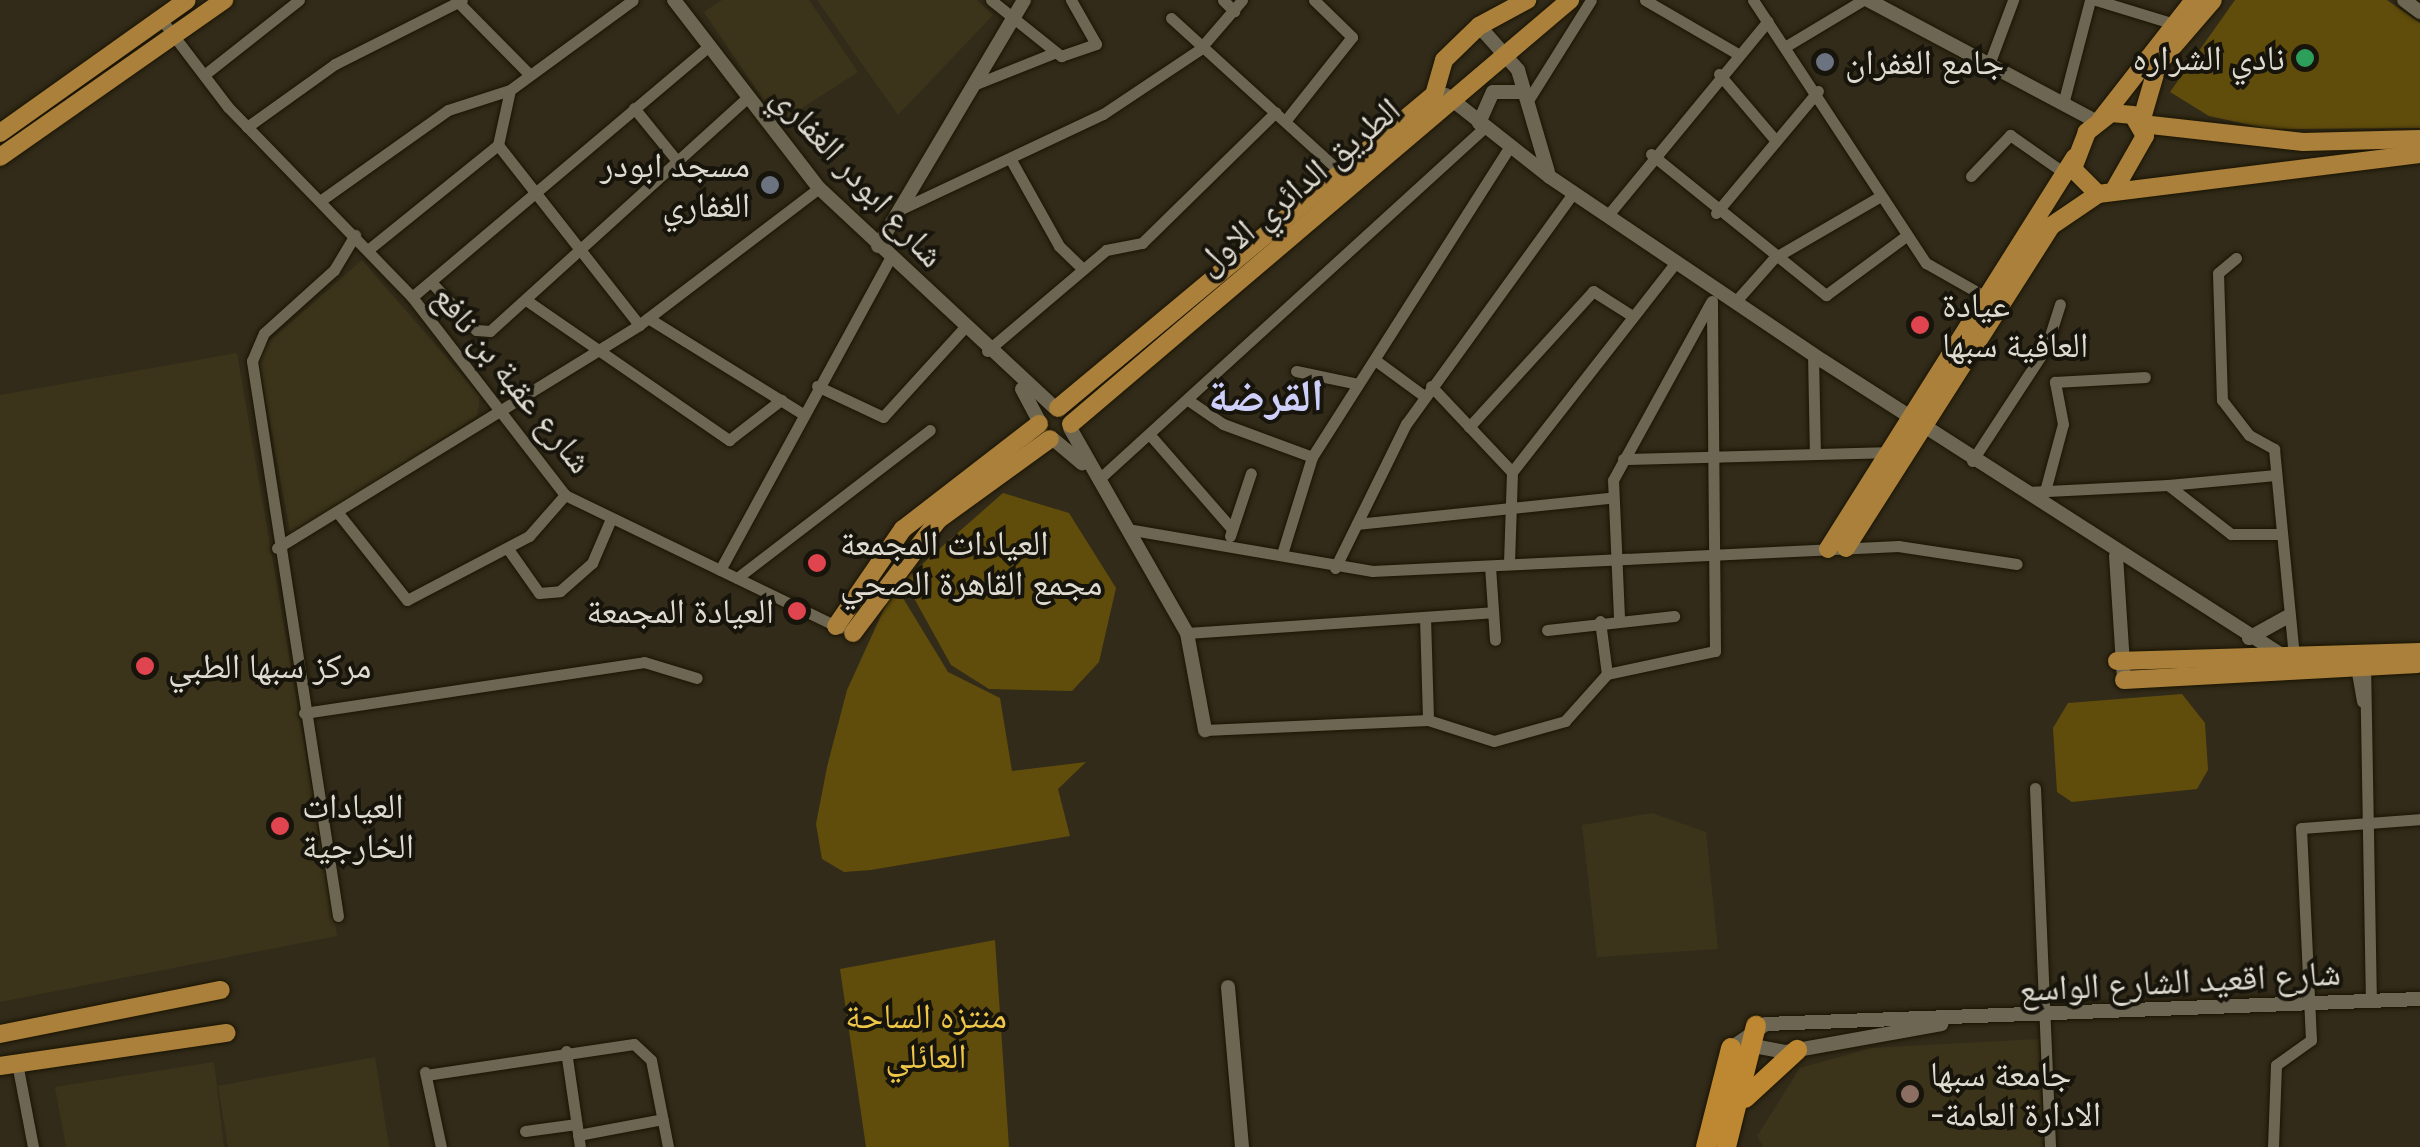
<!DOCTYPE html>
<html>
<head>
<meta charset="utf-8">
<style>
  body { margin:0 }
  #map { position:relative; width:2420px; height:1147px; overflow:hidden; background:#322b19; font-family:Figtree,"Noto Naskh Arabic",sans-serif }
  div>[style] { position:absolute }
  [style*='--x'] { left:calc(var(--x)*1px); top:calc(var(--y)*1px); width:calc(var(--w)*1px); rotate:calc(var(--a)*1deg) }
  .built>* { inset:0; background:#3c341a }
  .green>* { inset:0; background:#604d0c }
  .roads { filter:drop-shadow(0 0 2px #1a1403) drop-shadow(0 0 2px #1a1403) }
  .minor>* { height:11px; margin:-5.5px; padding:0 5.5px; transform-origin:5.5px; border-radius:5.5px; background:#6d6652 }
  .tertiary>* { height:14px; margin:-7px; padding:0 7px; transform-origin:7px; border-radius:7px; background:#6d6652 }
  .primary>* { height:18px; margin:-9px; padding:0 9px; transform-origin:9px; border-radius:9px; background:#aa803a }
  .trunk>* { height:20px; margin:-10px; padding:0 10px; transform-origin:10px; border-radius:10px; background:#be8832 }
  .dots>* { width:28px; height:28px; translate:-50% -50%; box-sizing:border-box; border:5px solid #17140c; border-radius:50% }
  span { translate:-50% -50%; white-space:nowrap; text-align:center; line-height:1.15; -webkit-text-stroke:8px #17140c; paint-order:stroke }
  .poi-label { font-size:35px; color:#dfdbd0 }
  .right { translate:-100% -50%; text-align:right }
  .left { translate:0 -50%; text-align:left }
  .street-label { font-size:35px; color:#dfdbd0 }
  .park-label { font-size:35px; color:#eec648 }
  .district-label { font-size:45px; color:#ced0fb; font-weight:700 }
</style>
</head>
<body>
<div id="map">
  <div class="built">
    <div style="clip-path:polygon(722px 0,809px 0,858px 72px,779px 123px,704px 12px)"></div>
    <div style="clip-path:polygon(817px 0,977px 0,993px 15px,898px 115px)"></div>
    <div style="clip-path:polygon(362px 260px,480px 396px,477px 416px,291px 537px,257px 352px)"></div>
    <div style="clip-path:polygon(237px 353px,337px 936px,0 1002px,0 395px)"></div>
    <div style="clip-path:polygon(1652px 813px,1706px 832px,1718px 949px,1597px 957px,1582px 825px)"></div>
    <div style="clip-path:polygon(2039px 1039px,2044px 1147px,1763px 1147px,1757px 1136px,1800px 1068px,1871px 1048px)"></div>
    <div style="clip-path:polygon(375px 1057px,389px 1147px,228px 1147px,218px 1086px)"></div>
    <div style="clip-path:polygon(214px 1062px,224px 1147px,66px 1147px,55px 1087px)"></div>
  </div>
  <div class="green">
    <div style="clip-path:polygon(2235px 0,2387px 0,2420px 23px,2420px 128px,2269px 129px,2209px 116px,2170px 92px)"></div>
    <div style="clip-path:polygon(1003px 493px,1069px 513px,1116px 588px,1099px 662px,1072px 691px,989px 689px,951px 665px,904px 580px)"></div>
    <div style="clip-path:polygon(895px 585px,948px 672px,1000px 698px,1012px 771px,1086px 762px,1058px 789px,1070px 836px,871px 870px,844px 872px,822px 859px,816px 824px,827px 767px,847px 690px)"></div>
    <div style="clip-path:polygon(2182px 694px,2205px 723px,2208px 770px,2197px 789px,2072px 802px,2057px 792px,2053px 728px,2068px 703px)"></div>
    <div style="clip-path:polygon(995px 940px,1009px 1147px,866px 1147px,840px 969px)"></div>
  </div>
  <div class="roads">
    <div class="minor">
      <div style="--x:456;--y:0;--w:105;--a:45.4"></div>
      <div style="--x:991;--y:0;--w:90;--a:38.7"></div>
      <div style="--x:1061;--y:56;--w:37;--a:-19"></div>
      <div style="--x:1096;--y:44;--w:51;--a:-119.6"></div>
      <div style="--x:1223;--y:0;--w:16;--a:45"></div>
      <div style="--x:1645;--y:0;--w:105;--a:30.2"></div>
      <div style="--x:1753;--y:0;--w:315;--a:56.7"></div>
      <div style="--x:1926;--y:263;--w:75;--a:29.6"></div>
      <div style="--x:2096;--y:0;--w:82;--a:17.1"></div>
      <div style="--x:1171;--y:18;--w:227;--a:42.3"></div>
      <div style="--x:161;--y:19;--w:111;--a:52.7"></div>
      <div style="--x:228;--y:107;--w:264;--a:45.9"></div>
      <div style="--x:412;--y:297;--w:250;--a:52.3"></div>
      <div style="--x:565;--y:495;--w:305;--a:25.8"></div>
      <div style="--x:1788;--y:45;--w:87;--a:-31"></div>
      <div style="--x:1988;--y:67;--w:72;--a:-69.5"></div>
      <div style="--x:1719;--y:74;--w:88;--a:49.6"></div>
      <div style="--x:204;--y:75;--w:121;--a:-38.3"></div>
      <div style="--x:976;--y:84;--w:84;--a:-21.7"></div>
      <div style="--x:1527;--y:102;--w:120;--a:-57.9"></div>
      <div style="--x:2063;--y:104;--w:107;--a:-75.4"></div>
      <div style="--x:634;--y:108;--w:62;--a:50.9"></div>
      <div style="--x:1286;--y:120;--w:106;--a:-51.5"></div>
      <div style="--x:1352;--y:37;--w:53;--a:-135.8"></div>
      <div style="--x:247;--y:127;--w:108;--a:-35.6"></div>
      <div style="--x:335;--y:64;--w:142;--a:-26.7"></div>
      <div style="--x:498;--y:145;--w:229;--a:51.9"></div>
      <div style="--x:1651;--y:154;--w:225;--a:38.9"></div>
      <div style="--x:1826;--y:295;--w:99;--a:-36.4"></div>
      <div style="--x:1011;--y:160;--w:98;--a:60.8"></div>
      <div style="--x:1059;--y:246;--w:32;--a:44"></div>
      <div style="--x:1971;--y:176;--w:57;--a:-46.4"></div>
      <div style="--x:2010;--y:135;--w:65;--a:34.9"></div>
      <div style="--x:320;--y:201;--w:157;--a:-35.4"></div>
      <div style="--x:448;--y:110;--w:65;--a:-17.9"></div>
      <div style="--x:510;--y:90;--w:152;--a:-36.2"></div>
      <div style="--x:901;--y:209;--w:223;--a:-25.2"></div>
      <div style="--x:1103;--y:114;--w:115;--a:-33.7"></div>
      <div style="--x:1199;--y:50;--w:66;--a:-49.3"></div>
      <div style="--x:1716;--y:213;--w:159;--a:-50.1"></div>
      <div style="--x:1608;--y:215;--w:251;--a:-50.5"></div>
      <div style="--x:369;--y:249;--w:166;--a:-38.9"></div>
      <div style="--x:498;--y:145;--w:56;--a:-77.7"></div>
      <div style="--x:2236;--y:258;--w:23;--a:140"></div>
      <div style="--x:2218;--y:273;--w:127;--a:88.2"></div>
      <div style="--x:2222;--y:400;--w:44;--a:52.4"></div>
      <div style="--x:2249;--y:435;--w:29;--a:29"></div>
      <div style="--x:2274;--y:449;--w:209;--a:84.5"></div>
      <div style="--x:431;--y:282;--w:66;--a:46.8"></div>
      <div style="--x:476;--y:330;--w:14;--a:4"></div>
      <div style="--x:490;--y:331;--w:344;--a:-42.2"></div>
      <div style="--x:412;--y:297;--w:386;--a:-40.2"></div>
      <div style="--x:526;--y:300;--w:247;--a:34.6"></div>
      <div style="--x:729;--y:440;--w:66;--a:-37.6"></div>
      <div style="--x:1735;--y:302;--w:59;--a:-48.4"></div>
      <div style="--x:1774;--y:258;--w:121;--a:-30.2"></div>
      <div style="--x:648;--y:318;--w:182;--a:31.8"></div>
      <div style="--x:987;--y:351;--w:156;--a:-40.3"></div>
      <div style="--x:1106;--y:250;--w:37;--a:-11"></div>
      <div style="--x:1142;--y:243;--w:187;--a:-44.4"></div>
      <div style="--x:1813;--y:353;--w:100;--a:88.9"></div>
      <div style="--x:1375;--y:360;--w:61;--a:36.3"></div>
      <div style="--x:1296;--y:371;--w:63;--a:11.8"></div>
      <div style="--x:817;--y:386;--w:73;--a:25.2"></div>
      <div style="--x:883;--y:417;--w:119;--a:-47.7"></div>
      <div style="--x:1431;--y:386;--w:118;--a:46.7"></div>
      <div style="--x:1188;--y:400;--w:42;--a:34.4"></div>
      <div style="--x:1223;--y:424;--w:95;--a:20.3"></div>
      <div style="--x:1469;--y:427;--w:184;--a:-47.6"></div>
      <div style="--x:1593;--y:291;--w:45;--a:32.3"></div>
      <div style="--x:1150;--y:435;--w:125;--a:48.9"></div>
      <div style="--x:1623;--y:459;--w:265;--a:-1.5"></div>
      <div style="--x:1972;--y:461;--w:135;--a:-56.8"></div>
      <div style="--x:2046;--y:348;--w:46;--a:-72.3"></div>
      <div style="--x:1098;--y:480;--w:524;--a:-42.37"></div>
      <div style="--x:2168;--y:485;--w:108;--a:-5.3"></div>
      <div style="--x:2045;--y:491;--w:69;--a:-75"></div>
      <div style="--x:2063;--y:424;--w:43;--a:-100.8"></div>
      <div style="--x:2055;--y:382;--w:90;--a:-3.2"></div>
      <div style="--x:2027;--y:492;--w:141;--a:-2.8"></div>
      <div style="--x:2168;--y:485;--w:80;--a:37.9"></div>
      <div style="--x:2231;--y:534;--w:50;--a:0"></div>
      <div style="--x:338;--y:513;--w:111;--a:51.6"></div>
      <div style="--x:407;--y:600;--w:138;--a:-27.7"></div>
      <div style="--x:529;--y:536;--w:55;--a:-48.7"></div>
      <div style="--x:1357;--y:524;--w:254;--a:-5.9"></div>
      <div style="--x:1127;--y:529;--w:249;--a:9.7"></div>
      <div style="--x:1372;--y:571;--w:527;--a:-2.72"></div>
      <div style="--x:1898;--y:546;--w:120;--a:8.6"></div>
      <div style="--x:1230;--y:536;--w:66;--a:-71.6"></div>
      <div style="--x:277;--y:548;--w:425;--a:-31.6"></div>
      <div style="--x:639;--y:325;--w:226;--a:-37.3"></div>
      <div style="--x:508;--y:549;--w:54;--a:54.8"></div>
      <div style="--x:539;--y:593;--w:21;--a:-5"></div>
      <div style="--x:560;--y:591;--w:43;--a:-41.2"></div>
      <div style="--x:592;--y:563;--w:46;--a:-66.8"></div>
      <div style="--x:1282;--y:554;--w:102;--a:-72.8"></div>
      <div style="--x:1312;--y:457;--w:369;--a:-57.5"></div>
      <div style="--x:1509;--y:563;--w:91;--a:-88.1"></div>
      <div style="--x:1512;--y:472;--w:266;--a:-52"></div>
      <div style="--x:1490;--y:566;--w:74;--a:86.1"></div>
      <div style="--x:1335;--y:568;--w:161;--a:-63.8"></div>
      <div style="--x:1406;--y:424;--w:285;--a:-54.1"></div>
      <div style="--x:720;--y:570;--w:355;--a:-61.4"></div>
      <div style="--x:737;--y:578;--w:243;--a:-37.5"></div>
      <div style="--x:1425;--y:617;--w:103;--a:88.3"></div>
      <div style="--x:1428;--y:720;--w:69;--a:17.7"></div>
      <div style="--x:1494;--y:741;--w:74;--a:-15.7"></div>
      <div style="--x:1565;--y:721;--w:63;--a:-48.2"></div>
      <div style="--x:1607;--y:674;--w:110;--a:-12"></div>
      <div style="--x:1715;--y:651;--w:350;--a:-90.5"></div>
      <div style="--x:1619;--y:617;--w:137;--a:-92.5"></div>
      <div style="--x:1613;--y:480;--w:203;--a:-61.2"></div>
      <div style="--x:1600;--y:621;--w:53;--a:82.5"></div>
      <div style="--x:1547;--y:630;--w:128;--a:-6.3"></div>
      <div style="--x:1187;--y:633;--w:306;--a:-3.9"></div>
      <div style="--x:2355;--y:661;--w:41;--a:80.1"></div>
      <div style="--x:2365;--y:661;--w:340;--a:89"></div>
      <div style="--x:304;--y:713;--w:344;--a:-8.5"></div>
      <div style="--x:644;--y:662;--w:55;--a:16.8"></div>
      <div style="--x:1205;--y:730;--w:223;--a:-2.6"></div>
      <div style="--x:2035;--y:788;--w:359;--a:87.6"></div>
      <div style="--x:338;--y:916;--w:562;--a:-98.81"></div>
      <div style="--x:252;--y:361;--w:30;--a:-67"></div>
      <div style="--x:264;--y:333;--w:94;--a:-42"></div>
      <div style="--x:334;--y:270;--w:41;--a:-59"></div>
      <div style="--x:566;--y:1051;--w:97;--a:81.7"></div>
      <div style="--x:17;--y:1063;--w:86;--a:79.2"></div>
      <div style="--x:425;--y:1072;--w:77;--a:78"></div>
      <div style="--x:426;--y:1075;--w:210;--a:-8.5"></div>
      <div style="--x:634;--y:1044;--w:23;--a:43"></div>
      <div style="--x:651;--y:1060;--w:89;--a:78.9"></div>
      <div style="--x:525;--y:1131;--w:52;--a:-7.7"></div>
      <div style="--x:578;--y:1135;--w:86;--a:-10.7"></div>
      <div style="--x:2273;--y:1147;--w:82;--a:-87.9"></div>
      <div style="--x:2276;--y:1065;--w:43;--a:-35.5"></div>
      <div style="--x:2311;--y:1040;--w:212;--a:-92.7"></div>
      <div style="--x:2301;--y:828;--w:119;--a:-4.3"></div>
    </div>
    <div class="tertiary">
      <div style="--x:674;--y:0;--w:237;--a:52.4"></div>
      <div style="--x:819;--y:188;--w:321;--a:43"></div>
      <div style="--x:1868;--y:0;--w:259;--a:28"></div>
      <div style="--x:2404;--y:0;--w:20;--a:37"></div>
      <div style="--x:1479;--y:26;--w:59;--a:48.4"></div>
      <div style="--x:1518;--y:70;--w:106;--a:73.6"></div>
      <div style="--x:1446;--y:95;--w:132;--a:38.3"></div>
      <div style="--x:1550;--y:177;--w:329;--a:34"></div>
      <div style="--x:1823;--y:361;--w:546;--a:32.67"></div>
      <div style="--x:1479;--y:123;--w:34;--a:-66"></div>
      <div style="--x:1493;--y:92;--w:31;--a:0"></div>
      <div style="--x:878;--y:246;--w:286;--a:-59.3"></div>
      <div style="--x:1022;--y:389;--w:36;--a:62"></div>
      <div style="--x:1070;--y:428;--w:236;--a:60.3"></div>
      <div style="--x:1187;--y:633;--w:99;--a:79.5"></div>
      <div style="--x:1053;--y:439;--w:38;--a:40"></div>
      <div style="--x:2116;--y:556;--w:124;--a:86.3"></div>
      <div style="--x:2249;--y:638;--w:43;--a:-28.9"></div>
      <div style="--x:1228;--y:987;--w:161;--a:85"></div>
      <div style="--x:1743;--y:1044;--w:44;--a:10.5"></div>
      <div style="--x:1786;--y:1052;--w:158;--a:-10.2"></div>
      <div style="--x:1731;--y:1048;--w:42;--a:-34.4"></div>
      <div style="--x:1766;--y:1024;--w:654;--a:-2.19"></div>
    </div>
    <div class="primary">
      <div style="--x:2101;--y:119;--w:151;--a:-52"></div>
      <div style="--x:2141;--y:122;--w:60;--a:-73.7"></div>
      <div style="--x:2158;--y:64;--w:84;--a:-49.3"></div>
      <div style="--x:2142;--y:124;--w:162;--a:6.4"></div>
      <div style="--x:2303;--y:142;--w:117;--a:-1.5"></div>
      <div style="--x:0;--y:133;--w:229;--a:-35.4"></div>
      <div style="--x:0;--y:157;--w:274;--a:-35"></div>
      <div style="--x:2113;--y:192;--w:64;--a:-60.3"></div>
      <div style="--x:2145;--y:136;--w:24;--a:-120"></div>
      <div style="--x:2133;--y:115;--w:22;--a:-175"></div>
      <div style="--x:2111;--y:113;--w:31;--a:142"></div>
      <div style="--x:2087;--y:132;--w:40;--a:111"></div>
      <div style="--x:2073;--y:169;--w:35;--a:45"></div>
      <div style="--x:2098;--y:194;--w:324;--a:-7.1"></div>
      <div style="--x:1058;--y:408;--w:489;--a:-39.8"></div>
      <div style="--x:1434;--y:95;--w:36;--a:-74"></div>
      <div style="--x:1444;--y:60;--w:49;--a:-44.2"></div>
      <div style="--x:1479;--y:26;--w:55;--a:-28.4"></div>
      <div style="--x:1071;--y:424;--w:655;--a:-40.35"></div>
      <div style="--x:1846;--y:548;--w:382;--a:-57.5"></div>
      <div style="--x:2051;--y:226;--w:57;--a:-34.2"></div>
      <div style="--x:1828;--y:549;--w:463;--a:-57.8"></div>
      <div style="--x:836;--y:626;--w:118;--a:-55.4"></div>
      <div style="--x:903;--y:529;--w:172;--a:-37.7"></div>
      <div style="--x:853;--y:633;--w:141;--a:-53"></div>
      <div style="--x:938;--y:520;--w:138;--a:-35.9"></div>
      <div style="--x:2117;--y:661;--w:303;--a:-1.7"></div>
      <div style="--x:2124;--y:680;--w:294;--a:-3.1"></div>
      <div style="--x:0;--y:1034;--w:225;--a:-11.3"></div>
      <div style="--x:0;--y:1066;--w:229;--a:-8.3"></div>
    </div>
    <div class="trunk">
      <div style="--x:1745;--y:1098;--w:71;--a:-42.7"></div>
      <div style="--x:1706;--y:1147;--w:102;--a:-75.8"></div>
      <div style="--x:1726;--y:1147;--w:125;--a:-76.1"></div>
    </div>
  </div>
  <div class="dots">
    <div style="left:2305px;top:58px;background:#2e9e5b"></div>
    <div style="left:1825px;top:62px;background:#6b7280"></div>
    <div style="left:770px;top:185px;background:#6b7280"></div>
    <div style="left:1920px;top:325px;background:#e0444e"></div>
    <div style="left:817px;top:563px;background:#e0444e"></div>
    <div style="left:797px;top:611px;background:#e0444e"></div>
    <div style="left:145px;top:666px;background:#e0444e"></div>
    <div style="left:280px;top:826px;background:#e0444e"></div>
    <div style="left:1910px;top:1094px;background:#8d6e63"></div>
  </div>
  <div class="poi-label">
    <span class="right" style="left:2285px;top:58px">نادي الشراره</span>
    <span class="left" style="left:1845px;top:62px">جامع الغفران</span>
    <span class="right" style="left:750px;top:185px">مسجد ابودر<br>الغفاري</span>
    <span class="left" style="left:1942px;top:325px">عيادة<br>العافية سبها</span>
    <span class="left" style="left:840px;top:563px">العيادات المجمعة<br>مجمع القاهرة الصحي</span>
    <span class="right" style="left:774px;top:611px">العيادة المجمعة</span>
    <span class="left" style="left:168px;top:666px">مركز سبها الطبي</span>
    <span class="left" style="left:302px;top:826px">العيادات<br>الخارجية</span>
    <span class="left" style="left:1930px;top:1094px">جامعة سبها<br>-الادارة العامة</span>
  </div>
  <div class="street-label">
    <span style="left:858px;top:176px;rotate:47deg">شارع ابودر الغفاري</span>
    <span style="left:1298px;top:186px;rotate:-40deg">الطريق الدائري الاول</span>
    <span style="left:513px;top:379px;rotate:51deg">شارع عقبة بن نافع</span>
    <span style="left:2180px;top:981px;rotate:-3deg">شارع اقعيد الشارع الواسع</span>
  </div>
  <div class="park-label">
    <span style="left:926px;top:1036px">منتزه الساحة<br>العائلي</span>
  </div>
  <div class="district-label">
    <span style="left:1266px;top:396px">القرضة</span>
  </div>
</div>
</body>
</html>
